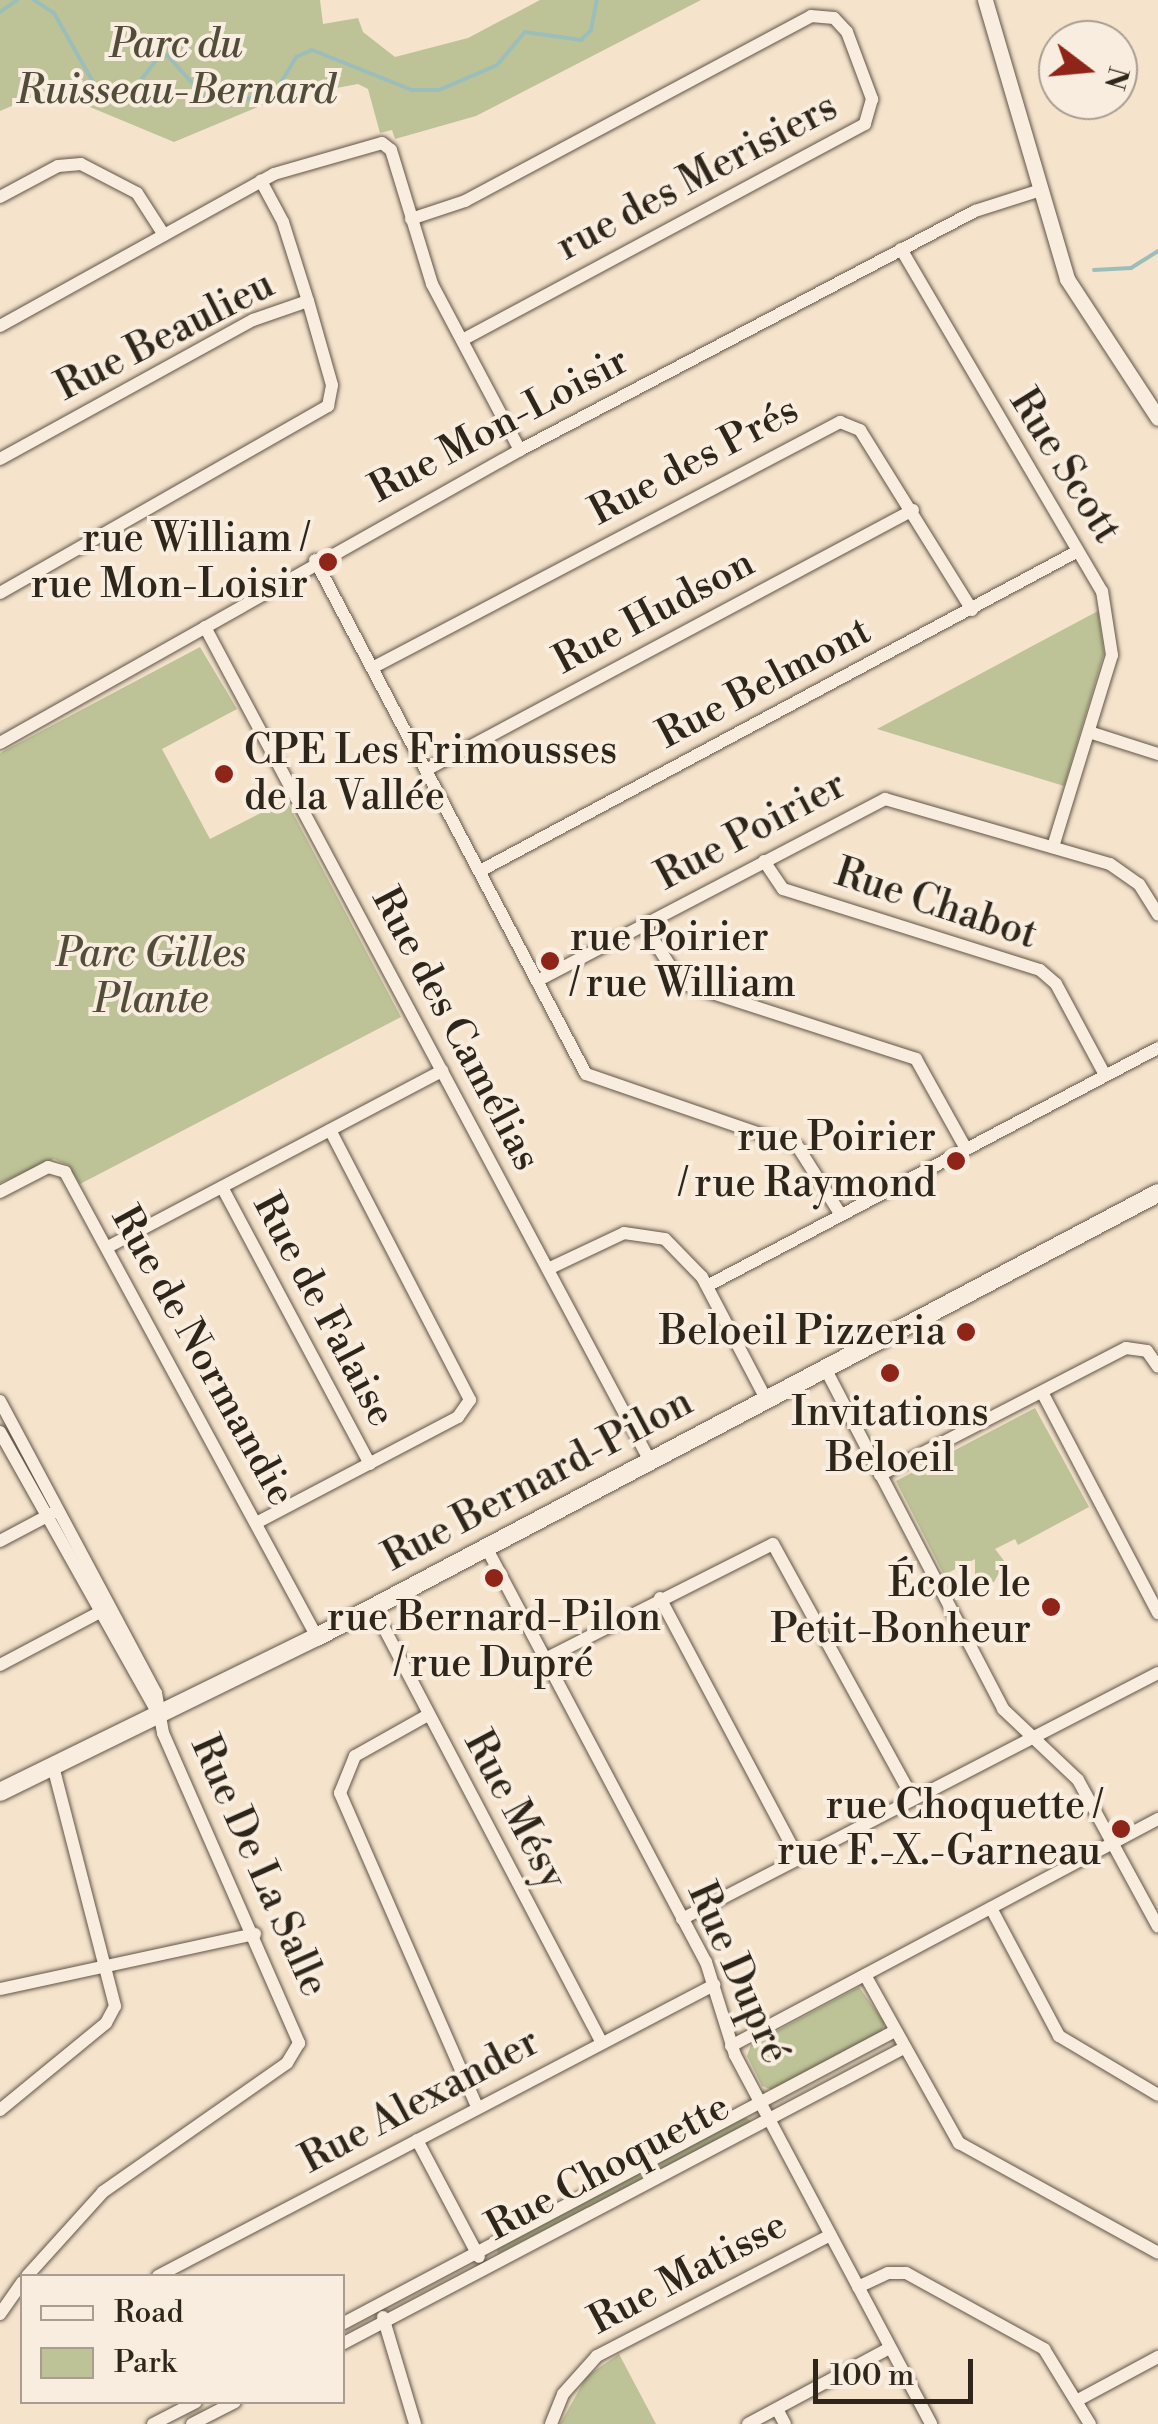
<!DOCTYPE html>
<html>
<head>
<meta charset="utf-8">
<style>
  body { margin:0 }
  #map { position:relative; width:1158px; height:2424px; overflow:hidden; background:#f5e3cc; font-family:"Libre Bodoni",serif }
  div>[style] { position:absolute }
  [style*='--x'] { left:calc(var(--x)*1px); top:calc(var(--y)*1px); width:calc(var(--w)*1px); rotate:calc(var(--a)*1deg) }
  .green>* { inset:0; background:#bdc396 }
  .stream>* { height:4px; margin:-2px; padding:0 2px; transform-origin:2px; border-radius:2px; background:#9cbeba }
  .roads { filter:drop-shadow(0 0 2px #605547) drop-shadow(0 0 2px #605547) }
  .minor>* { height:12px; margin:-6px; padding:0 6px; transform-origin:6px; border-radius:6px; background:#f8edde }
  .tertiary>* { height:15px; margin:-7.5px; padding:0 7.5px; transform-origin:7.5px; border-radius:7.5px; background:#f8edde }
  .secondary>* { height:18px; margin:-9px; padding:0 9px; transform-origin:9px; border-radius:9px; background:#f8edde }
  .dots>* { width:28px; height:28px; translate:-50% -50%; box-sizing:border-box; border:5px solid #f8edde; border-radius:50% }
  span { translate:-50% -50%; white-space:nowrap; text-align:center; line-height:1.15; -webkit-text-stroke:8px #f8edde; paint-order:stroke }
  .park-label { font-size:40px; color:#524d3a; font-style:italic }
  .street-label { font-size:40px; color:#2f261b }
  .poi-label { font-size:40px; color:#2f261b }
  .right { translate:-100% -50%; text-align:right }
  .left { translate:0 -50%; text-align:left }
  .legend { position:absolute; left:20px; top:2274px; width:325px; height:130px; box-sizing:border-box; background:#f8edde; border:2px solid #a89d90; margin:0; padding:12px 18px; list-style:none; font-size:30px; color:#2f261b }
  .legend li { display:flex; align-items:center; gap:20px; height:50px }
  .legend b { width:50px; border:2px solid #a89d90 }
  .north { position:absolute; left:1038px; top:20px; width:100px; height:100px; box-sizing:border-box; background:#f8edde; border:2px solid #a89d90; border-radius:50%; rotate:106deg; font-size:28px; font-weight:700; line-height:40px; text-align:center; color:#2f261b }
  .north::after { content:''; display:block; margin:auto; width:35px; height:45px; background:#8f2418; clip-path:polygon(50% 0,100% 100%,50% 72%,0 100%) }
  .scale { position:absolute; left:813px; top:2359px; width:160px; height:45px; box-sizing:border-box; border:5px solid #2f261b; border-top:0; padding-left:12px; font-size:30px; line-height:35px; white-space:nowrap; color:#2f261b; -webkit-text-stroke:8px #f8edde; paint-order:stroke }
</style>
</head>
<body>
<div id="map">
  <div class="green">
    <div style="clip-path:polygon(0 0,320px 0,323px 24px,358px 18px,363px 32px,395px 57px,468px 38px,540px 0,701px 0,476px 116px,395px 139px,392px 130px,380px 133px,368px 89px,358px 84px,277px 99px,174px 142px,49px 90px,0 111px)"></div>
    <div style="clip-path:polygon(1098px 611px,1104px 653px,1064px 786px,877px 729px)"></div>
    <div style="clip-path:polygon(200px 647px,237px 709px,162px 749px,210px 839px,286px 800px,401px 1017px,80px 1184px,68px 1165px,54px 1159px,0 1183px,0 753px)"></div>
    <div style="clip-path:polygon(1035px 1408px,1089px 1507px,1018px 1545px,1015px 1539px,995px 1549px,1005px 1562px,994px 1582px,975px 1584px,975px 1559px,944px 1575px,896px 1481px)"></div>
    <div style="clip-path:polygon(859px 1987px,885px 2023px,881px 2032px,772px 2090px,762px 2086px,747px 2056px,751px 2045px)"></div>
    <div style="clip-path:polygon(745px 2117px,752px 2122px,498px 2254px,497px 2249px)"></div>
    <div style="clip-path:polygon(619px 2354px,656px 2424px,560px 2424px,587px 2376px)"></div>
  </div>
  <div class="stream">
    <div style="--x:34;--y:0;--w:24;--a:33"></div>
    <div style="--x:54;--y:13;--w:98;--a:60.5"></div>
    <div style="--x:102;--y:98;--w:22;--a:10"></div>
    <div style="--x:124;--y:102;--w:54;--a:-52.5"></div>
    <div style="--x:157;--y:59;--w:11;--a:-22"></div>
    <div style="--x:167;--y:55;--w:55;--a:47.9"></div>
    <div style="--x:204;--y:96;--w:28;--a:19"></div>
    <div style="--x:230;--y:105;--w:50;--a:-18.8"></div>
    <div style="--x:277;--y:89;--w:37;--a:-59"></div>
    <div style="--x:296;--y:57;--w:17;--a:-24"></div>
    <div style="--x:312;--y:50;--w:108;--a:21.8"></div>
    <div style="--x:412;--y:90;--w:27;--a:0"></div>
    <div style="--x:439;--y:90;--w:63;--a:-23.3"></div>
    <div style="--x:497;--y:65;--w:43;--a:-49.7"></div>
    <div style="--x:525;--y:32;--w:57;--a:8.1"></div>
    <div style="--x:581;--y:40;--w:14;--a:-45"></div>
    <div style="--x:591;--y:30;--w:31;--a:-79"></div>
    <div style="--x:0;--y:12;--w:21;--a:-35"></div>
    <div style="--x:1094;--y:270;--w:37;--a:-3"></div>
    <div style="--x:1131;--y:268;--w:32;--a:-32"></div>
  </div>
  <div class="roads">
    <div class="minor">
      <div style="--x:0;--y:197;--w:66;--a:-28.1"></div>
      <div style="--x:58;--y:166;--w:23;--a:-5"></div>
      <div style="--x:81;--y:164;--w:63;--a:27.4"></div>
      <div style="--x:137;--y:193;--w:50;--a:57.3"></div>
      <div style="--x:411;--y:219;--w:57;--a:-18.4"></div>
      <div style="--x:465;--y:201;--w:392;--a:-28.1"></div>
      <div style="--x:811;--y:16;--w:23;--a:5"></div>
      <div style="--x:834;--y:18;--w:19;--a:47"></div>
      <div style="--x:847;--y:32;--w:72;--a:69.5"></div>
      <div style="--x:872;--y:99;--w:26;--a:106"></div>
      <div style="--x:865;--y:124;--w:457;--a:151.8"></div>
      <div style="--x:901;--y:249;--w:397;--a:59.6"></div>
      <div style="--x:1102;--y:591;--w:65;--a:81.1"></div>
      <div style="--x:1112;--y:655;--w:201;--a:107.1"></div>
      <div style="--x:0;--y:326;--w:313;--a:-29"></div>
      <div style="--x:274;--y:174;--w:112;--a:-16"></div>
      <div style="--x:382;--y:143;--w:11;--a:38"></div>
      <div style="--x:391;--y:150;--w:140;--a:73"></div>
      <div style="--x:432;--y:284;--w:188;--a:62.1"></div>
      <div style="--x:0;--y:459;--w:289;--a:-28.8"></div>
      <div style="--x:253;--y:320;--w:58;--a:-19.1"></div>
      <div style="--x:315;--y:560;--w:581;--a:62.2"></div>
      <div style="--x:586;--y:1074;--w:224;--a:19"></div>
      <div style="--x:798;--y:1147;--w:80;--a:57.7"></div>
      <div style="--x:0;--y:593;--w:378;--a:-29.7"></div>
      <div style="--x:328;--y:406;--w:21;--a:-79"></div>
      <div style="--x:332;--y:385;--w:87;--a:-105.9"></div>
      <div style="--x:308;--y:301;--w:83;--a:-107.6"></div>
      <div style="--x:283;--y:222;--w:47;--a:-118.2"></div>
      <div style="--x:205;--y:627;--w:945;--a:61.92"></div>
      <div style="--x:372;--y:668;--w:529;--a:-27.73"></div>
      <div style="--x:840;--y:422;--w:22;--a:22"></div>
      <div style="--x:860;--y:430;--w:212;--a:58.1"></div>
      <div style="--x:1089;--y:732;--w:72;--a:17.7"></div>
      <div style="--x:0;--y:743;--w:597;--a:-29.4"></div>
      <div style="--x:520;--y:450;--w:514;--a:-27.71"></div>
      <div style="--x:975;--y:211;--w:69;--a:-17.7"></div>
      <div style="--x:426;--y:770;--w:552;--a:-28.1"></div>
      <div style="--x:764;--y:861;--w:34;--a:56"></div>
      <div style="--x:783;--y:889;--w:269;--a:17.5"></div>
      <div style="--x:1040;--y:970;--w:21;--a:41"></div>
      <div style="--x:1056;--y:984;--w:103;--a:61.7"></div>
      <div style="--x:480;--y:871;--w:678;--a:-28.15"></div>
      <div style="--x:644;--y:925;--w:69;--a:57.5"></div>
      <div style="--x:681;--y:983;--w:247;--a:17.9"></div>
      <div style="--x:916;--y:1059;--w:103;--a:60.9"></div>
      <div style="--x:537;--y:981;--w:393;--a:-27.6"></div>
      <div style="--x:885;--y:799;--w:234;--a:16.1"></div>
      <div style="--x:1110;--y:864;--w:35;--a:35"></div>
      <div style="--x:1139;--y:884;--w:36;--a:58"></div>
      <div style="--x:222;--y:1187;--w:314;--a:61.9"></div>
      <div style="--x:0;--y:1192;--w:54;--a:-27.5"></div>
      <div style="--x:48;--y:1167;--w:18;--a:16"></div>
      <div style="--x:65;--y:1172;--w:529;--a:61.55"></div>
      <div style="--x:108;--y:1247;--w:378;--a:-27.8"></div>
      <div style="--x:548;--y:1269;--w:84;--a:-25.3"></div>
      <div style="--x:624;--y:1233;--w:41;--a:8.3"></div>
      <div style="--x:665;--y:1239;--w:53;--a:45.8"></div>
      <div style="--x:702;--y:1277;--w:138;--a:62.3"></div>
      <div style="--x:707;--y:1286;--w:510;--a:-27.82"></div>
      <div style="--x:825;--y:1368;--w:385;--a:62.4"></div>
      <div style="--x:1003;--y:1709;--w:103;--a:43.4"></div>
      <div style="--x:1078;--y:1780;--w:167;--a:61.4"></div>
      <div style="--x:1042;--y:1392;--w:250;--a:62.3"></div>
      <div style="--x:0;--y:1401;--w:331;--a:61.9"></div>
      <div style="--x:156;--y:1693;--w:41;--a:80.1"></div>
      <div style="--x:163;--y:1733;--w:339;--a:66.3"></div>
      <div style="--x:299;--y:2043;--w:23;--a:121"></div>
      <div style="--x:287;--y:2063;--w:225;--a:145"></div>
      <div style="--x:103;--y:2192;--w:113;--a:132.1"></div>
      <div style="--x:0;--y:1432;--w:323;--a:60.7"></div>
      <div style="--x:880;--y:1475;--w:277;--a:-27.3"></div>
      <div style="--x:1126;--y:1348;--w:21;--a:8"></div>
      <div style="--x:1147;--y:1351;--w:19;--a:55"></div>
      <div style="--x:258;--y:1522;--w:226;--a:-27.7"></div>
      <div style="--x:458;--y:1417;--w:21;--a:-55"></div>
      <div style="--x:470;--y:1400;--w:304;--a:-117.4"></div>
      <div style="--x:0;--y:1541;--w:58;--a:-27.9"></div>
      <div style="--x:486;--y:1547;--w:470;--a:62.1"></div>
      <div style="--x:706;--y:1962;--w:97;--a:72.7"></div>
      <div style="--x:735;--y:2055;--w:418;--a:62"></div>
      <div style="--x:660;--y:1598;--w:293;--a:62"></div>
      <div style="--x:373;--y:1607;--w:491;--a:62.3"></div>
      <div style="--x:545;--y:1659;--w:255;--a:-26.8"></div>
      <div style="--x:773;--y:1544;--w:289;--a:61.2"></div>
      <div style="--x:0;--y:1665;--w:118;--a:-27.9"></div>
      <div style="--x:428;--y:1715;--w:84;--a:150.7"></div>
      <div style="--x:355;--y:1756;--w:40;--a:112"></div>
      <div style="--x:340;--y:1793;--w:343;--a:66.4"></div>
      <div style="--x:991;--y:1908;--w:145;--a:62"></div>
      <div style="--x:1059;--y:2036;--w:115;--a:30.8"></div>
      <div style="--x:682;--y:1919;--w:536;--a:-27.33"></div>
      <div style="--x:865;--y:1975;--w:193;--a:60.8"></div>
      <div style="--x:959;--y:2143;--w:227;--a:28.9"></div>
      <div style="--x:0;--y:1989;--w:261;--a:-12.2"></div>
      <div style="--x:731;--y:2046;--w:484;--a:-28"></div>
      <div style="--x:0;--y:2110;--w:137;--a:-39.4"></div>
      <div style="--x:106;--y:2023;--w:19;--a:-62"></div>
      <div style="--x:115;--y:2006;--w:247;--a:-104.5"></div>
      <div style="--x:417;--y:2140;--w:132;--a:62.1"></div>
      <div style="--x:158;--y:2276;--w:628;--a:-27.63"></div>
      <div style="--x:858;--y:2287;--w:33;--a:-25"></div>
      <div style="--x:888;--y:2273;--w:18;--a:0"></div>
      <div style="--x:906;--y:2273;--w:158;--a:28.8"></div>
      <div style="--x:1044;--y:2349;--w:88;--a:58.5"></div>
      <div style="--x:0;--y:2314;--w:39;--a:-55"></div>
      <div style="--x:383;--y:2317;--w:112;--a:73.3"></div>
      <div style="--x:342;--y:2324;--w:626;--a:-27.92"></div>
      <div style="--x:342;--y:2344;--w:635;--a:-27.78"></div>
      <div style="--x:1078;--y:2400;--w:91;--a:-28.3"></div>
      <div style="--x:777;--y:2409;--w:17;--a:62"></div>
      <div style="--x:153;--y:2424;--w:48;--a:-27.1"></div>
      <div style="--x:192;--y:2424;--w:48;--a:-27.1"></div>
      <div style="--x:551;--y:2424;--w:32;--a:-68"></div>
      <div style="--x:563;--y:2394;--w:51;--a:-48.2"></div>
      <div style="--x:597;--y:2356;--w:263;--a:-27.4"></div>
      <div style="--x:748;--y:2424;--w:161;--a:-28.2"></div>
    </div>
    <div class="tertiary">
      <div style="--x:985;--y:0;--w:291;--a:73.6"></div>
      <div style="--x:1067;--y:279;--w:166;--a:56.8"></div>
    </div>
    <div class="secondary">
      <div style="--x:0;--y:1792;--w:353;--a:-26.1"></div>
      <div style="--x:317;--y:1637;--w:951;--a:-27.83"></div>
    </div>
  </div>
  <div class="dots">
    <div style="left:328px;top:562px;background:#8f2418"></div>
    <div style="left:224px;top:774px;background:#8f2418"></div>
    <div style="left:550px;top:961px;background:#8f2418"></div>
    <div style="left:956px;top:1161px;background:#8f2418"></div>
    <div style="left:966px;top:1332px;background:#8f2418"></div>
    <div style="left:890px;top:1373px;background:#8f2418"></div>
    <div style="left:494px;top:1578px;background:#8f2418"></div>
    <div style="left:1051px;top:1607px;background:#8f2418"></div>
    <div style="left:1121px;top:1829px;background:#8f2418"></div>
  </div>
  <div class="park-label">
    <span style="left:176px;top:68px">Parc du<br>Ruisseau-Bernard</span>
    <span style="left:151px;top:977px">Parc Gilles<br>Plante</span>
  </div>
  <div class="street-label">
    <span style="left:697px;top:177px;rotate:-28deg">rue des Merisiers</span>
    <span style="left:165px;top:336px;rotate:-27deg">Rue Beaulieu</span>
    <span style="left:499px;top:425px;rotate:-28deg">Rue Mon-Loisir</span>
    <span style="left:694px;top:461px;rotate:-28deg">Rue des Prés</span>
    <span style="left:1065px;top:466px;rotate:58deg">Rue Scott</span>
    <span style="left:654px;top:612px;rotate:-28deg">Rue Hudson</span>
    <span style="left:764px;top:683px;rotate:-28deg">Rue Belmont</span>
    <span style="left:751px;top:831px;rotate:-28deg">Rue Poirier</span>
    <span style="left:936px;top:904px;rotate:18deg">Rue Chabot</span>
    <span style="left:456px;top:1029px;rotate:62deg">Rue des Camélias</span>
    <span style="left:324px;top:1310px;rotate:62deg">Rue de Falaise</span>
    <span style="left:203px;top:1356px;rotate:61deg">Rue de Normandie</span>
    <span style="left:538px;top:1480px;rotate:-28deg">Rue Bernard-Pilon</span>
    <span style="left:515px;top:1810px;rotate:62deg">Rue Mésy</span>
    <span style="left:259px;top:1866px;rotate:66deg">Rue De La Salle</span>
    <span style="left:738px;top:1973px;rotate:66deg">Rue Dupré</span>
    <span style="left:420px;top:2101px;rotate:-28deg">Rue Alexander</span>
    <span style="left:608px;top:2167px;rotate:-28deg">Rue Choquette</span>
    <span style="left:688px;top:2273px;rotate:-28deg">Rue Matisse</span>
  </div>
  <div class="poi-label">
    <span class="right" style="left:308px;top:562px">rue William /<br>rue Mon-Loisir</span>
    <span class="left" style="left:244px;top:774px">CPE Les Frimousses<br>de la Vallée</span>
    <span class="left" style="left:570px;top:961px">rue Poirier<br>/ rue William</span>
    <span class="right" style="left:936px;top:1161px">rue Poirier<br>/ rue Raymond</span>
    <span class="right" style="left:946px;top:1332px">Beloeil Pizzeria</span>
    <span style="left:890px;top:1436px">Invitations<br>Beloeil</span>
    <span class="right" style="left:1031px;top:1607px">École le<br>Petit-Bonheur</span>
    <span style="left:494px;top:1641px">rue Bernard-Pilon<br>/ rue Dupré</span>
    <span class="right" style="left:1101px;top:1829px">rue Choquette /<br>rue F.-X.-Garneau</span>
  </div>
  <ul class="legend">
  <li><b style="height:12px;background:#f8edde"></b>Road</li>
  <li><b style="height:28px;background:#bdc396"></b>Park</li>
  </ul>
  <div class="north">N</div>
  <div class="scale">100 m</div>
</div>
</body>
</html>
